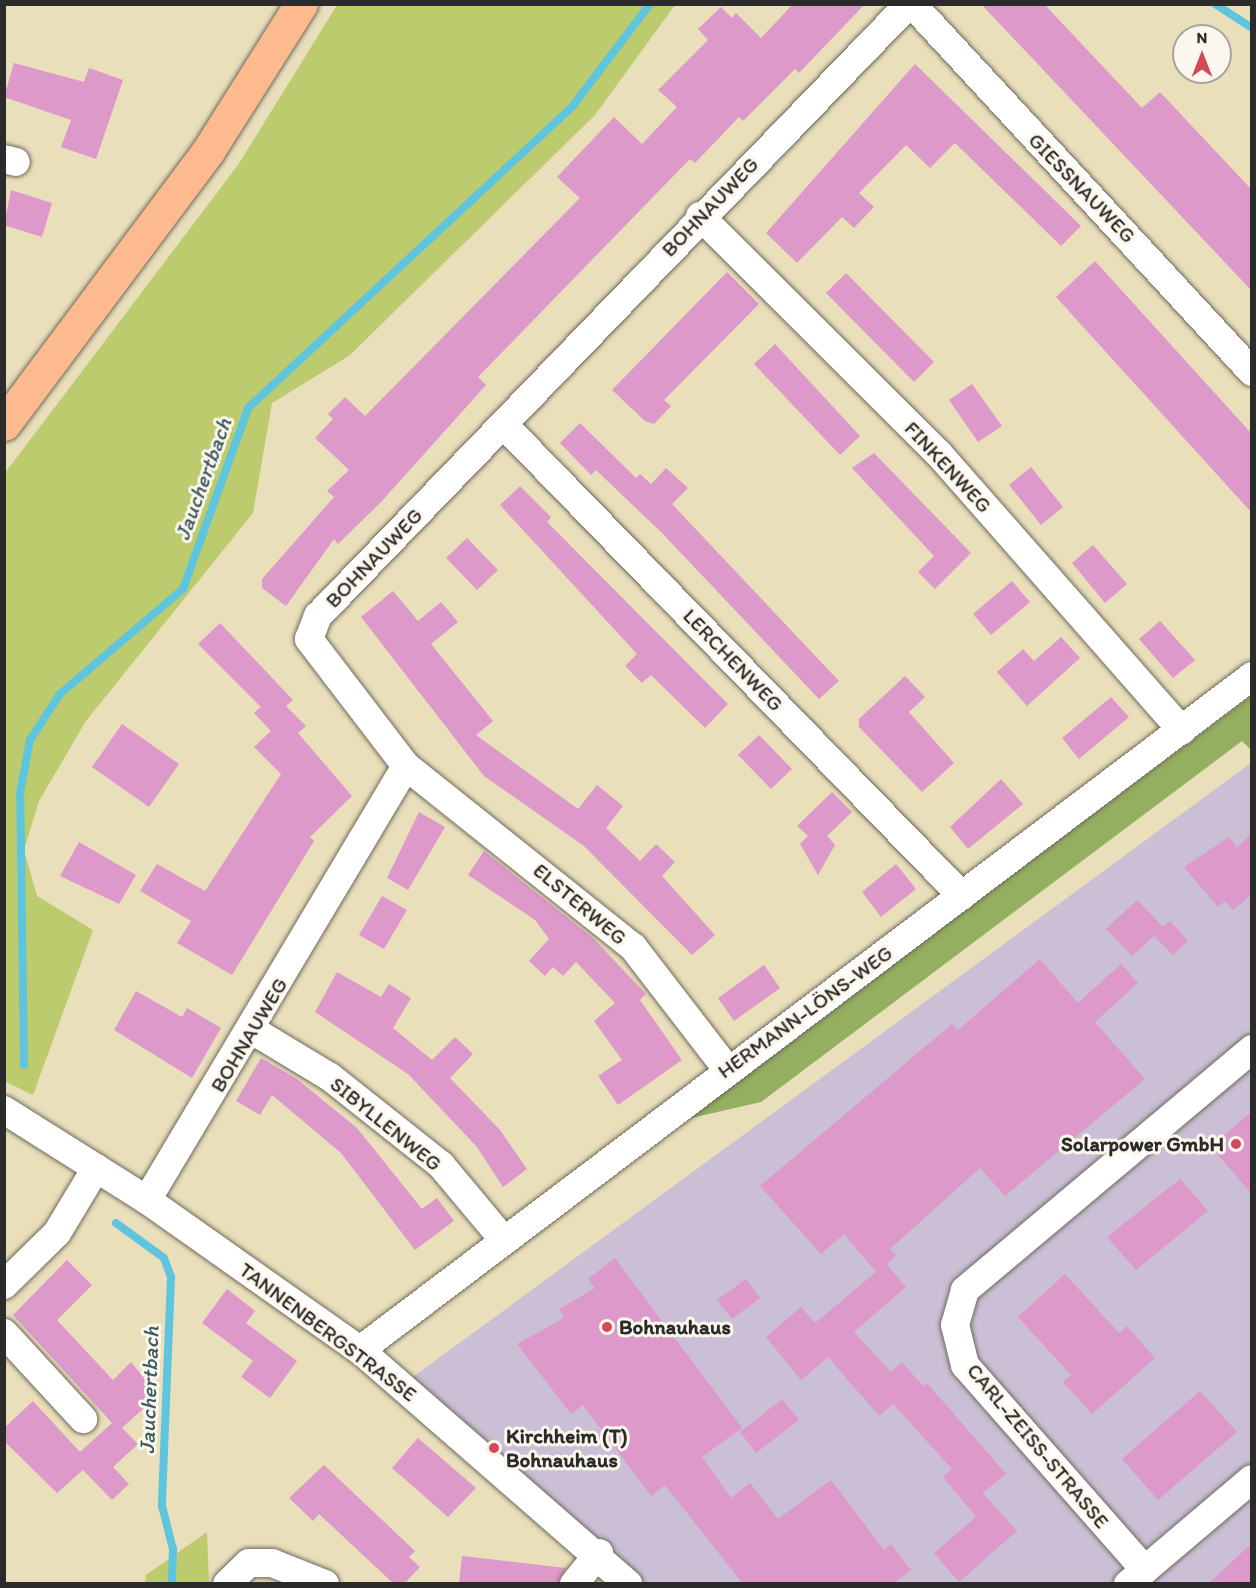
<!DOCTYPE html>
<html>
<head>
<meta charset="utf-8">
<style>
  body { margin:0 }
  #map { position:relative; width:1256px; height:1588px; overflow:hidden; background:#eadfbb; font-family:Itim,sans-serif }
  div>[style] { position:absolute }
  [style*='--x'] { left:calc(var(--x)*1px); top:calc(var(--y)*1px); width:calc(var(--w)*1px); rotate:calc(var(--a)*1deg) }
  .industrial>* { inset:0; background:#cbbfd5 }
  .green>* { inset:0; background:#bbcb6d }
  .forest>* { inset:0; background:#94af60 }
  .stream>* { height:8px; margin:-4px; padding:0 4px; transform-origin:4px; border-radius:4px; background:#5fc4dd }
  .building>* { inset:0; background:#dc99c9 }
  .roads { filter:drop-shadow(0 0 2px #6e6a5d) drop-shadow(0 0 2px #6e6a5d) }
  .minor>* { height:28px; margin:-14px; padding:0 14px; transform-origin:14px; border-radius:14px; background:#fff }
  .major>* { height:33px; margin:-16.5px; padding:0 16.5px; transform-origin:16.5px; border-radius:16.5px; background:#fcba8e }
  .dots>* { width:16px; height:16px; translate:-50% -50%; box-sizing:border-box; border:3px solid #fbf7ec; border-radius:50% }
  span { translate:-50% -50%; white-space:nowrap; text-align:center; line-height:1.15; -webkit-text-stroke:6px #fbf7ec; paint-order:stroke }
  .street-label { font-size:21px; color:#2b2b2b }
  .poi-label { font-size:21px; color:#2b2b2b; font-weight:700 }
  .right { translate:-100% -50%; text-align:right }
  .left { translate:0 -50%; text-align:left }
  .water-label { font-size:22px; color:#3b5960; font-style:italic }
  .frame { position:absolute; inset:0; border:6px solid #2b2b2b; pointer-events:none }
  .north { position:absolute; left:1172px; top:24px; width:60px; height:60px; box-sizing:border-box; background:#fbf7ec; border:2px solid #a8a59f; border-radius:50%; rotate:0deg; font-size:16px; font-weight:700; line-height:24px; text-align:center; color:#2b2b2b }
  .north::after { content:''; display:block; margin:auto; width:21px; height:27px; background:#d1495b; clip-path:polygon(50% 0,100% 100%,50% 72%,0 100%) }
</style>
</head>
<body>
<div id="map">
  <div class="industrial">
    <div style="clip-path:polygon(1251px 763px,1251px 1583px,628px 1583px,402px 1385px)"></div>
  </div>
  <div class="green">
    <div style="clip-path:polygon(337px 5px,675px 5px,595px 115px,349px 356px,272px 403px,253px 513px,86px 721px,39px 801px,24px 850px,37px 896px,93px 930px,33px 1095px,4px 1081px,5px 473px,238px 165px)"></div>
    <div style="clip-path:polygon(207px 1532px,209px 1583px,145px 1583px,146px 1575px)"></div>
  </div>
  <div class="forest">
    <div style="clip-path:polygon(1251px 696px,1251px 750px,1242px 741px,761px 1102px,687px 1119px)"></div>
  </div>
  <div class="stream">
    <div style="--x:1215;--y:4;--w:44;--a:33"></div>
    <div style="--x:24;--y:1065;--w:272;--a:-90.8"></div>
    <div style="--x:20;--y:793;--w:54;--a:-79.3"></div>
    <div style="--x:30;--y:740;--w:55;--a:-56.9"></div>
    <div style="--x:60;--y:694;--w:162;--a:-40.5"></div>
    <div style="--x:183;--y:589;--w:192;--a:-70.2"></div>
    <div style="--x:248;--y:408;--w:442;--a:-42.9"></div>
    <div style="--x:572;--y:107;--w:129;--a:-52.9"></div>
    <div style="--x:116;--y:1223;--w:59;--a:36.1"></div>
    <div style="--x:164;--y:1258;--w:20;--a:70"></div>
    <div style="--x:171;--y:1277;--w:229;--a:92.3"></div>
    <div style="--x:162;--y:1506;--w:44;--a:75.7"></div>
    <div style="--x:173;--y:1549;--w:35;--a:92"></div>
  </div>
  <div class="building">
    <div style="clip-path:polygon(793px 4px,865px 4px,799px 73px,795px 69px,743px 121px,739px 117px,695px 163px,690px 159px,478px 377px,486px 385px,381px 502px,338px 544px,334px 539px,286px 606px,262px 588px,262px 579px,334px 497px,327px 491px,349px 470px,315px 438px,333px 419px,328px 414px,345px 397px,365px 416px,580px 198px,557px 177px,614px 117px,642px 144px,677px 107px,658px 90px,708px 40px,698px 29px,721px 7px,732px 18px,736px 13px,761px 38px)"></div>
    <div style="clip-path:polygon(981px 4px,1044px 4px,1142px 108px,1160px 92px,1251px 189px,1251px 290px)"></div>
    <div style="clip-path:polygon(14px 63px,84px 82px,89px 68px,123px 80px,96px 159px,61px 147px,71px 120px,4px 97px)"></div>
    <div style="clip-path:polygon(915px 64px,1081px 226px,1061px 246px,955px 143px,930px 168px,906px 145px,859px 193px,874px 207px,854px 228px,842px 217px,797px 263px,766px 233px)"></div>
    <div style="clip-path:polygon(11px 190px,52px 203px,42px 237px,4px 225px)"></div>
    <div style="clip-path:polygon(1095px 261px,1251px 433px,1251px 512px,1056px 297px)"></div>
    <div style="clip-path:polygon(727px 272px,759px 304px,664px 400px,671px 406px,654px 424px,645px 421px,612px 390px)"></div>
    <div style="clip-path:polygon(846px 273px,934px 362px,914px 382px,826px 293px)"></div>
    <div style="clip-path:polygon(775px 344px,860px 436px,840px 455px,754px 364px)"></div>
    <div style="clip-path:polygon(972px 384px,1002px 426px,978px 442px,949px 400px)"></div>
    <div style="clip-path:polygon(580px 423px,636px 478px,640px 474px,651px 484px,666px 468px,688px 488px,672px 504px,839px 681px,819px 699px,662px 533px,596px 470px,591px 475px,560px 443px)"></div>
    <div style="clip-path:polygon(874px 453px,971px 553px,935px 589px,918px 572px,934px 556px,852px 468px)"></div>
    <div style="clip-path:polygon(1031px 467px,1063px 507px,1041px 525px,1009px 485px)"></div>
    <div style="clip-path:polygon(520px 486px,551px 517px,547px 522px,728px 704px,705px 728px,651px 675px,642px 683px,625px 666px,637px 654px,500px 505px)"></div>
    <div style="clip-path:polygon(467px 538px,498px 570px,477px 590px,446px 558px)"></div>
    <div style="clip-path:polygon(1093px 545px,1127px 584px,1105px 603px,1072px 563px)"></div>
    <div style="clip-path:polygon(1012px 581px,1030px 602px,991px 635px,973px 614px)"></div>
    <div style="clip-path:polygon(393px 591px,418px 621px,441px 602px,458px 622px,431px 644px,493px 721px,476px 735px,578px 809px,597px 785px,623px 806px,606px 828px,640px 861px,656px 844px,675px 862px,662px 876px,715px 935px,692px 955px,584px 846px,484px 776px,361px 617px)"></div>
    <div style="clip-path:polygon(1160px 621px,1195px 660px,1173px 678px,1139px 639px)"></div>
    <div style="clip-path:polygon(220px 623px,293px 700px,286px 706px,306px 726px,298px 733px,352px 796px,310px 837px,314px 841px,232px 975px,177px 943px,191px 921px,140px 891px,157px 864px,205px 891px,281px 774px,254px 747px,271px 731px,254px 713px,261px 707px,198px 644px)"></div>
    <div style="clip-path:polygon(1061px 637px,1080px 658px,1027px 706px,997px 672px,1023px 649px,1034px 661px)"></div>
    <div style="clip-path:polygon(905px 676px,925px 697px,909px 712px,954px 763px,922px 792px,859px 727px,859px 719px)"></div>
    <div style="clip-path:polygon(1111px 697px,1129px 717px,1079px 759px,1062px 738px)"></div>
    <div style="clip-path:polygon(122px 724px,179px 764px,149px 807px,92px 767px)"></div>
    <div style="clip-path:polygon(759px 735px,792px 769px,771px 789px,738px 755px)"></div>
    <div style="clip-path:polygon(1001px 779px,1023px 804px,968px 849px,950px 827px)"></div>
    <div style="clip-path:polygon(832px 792px,852px 812px,827px 836px,835px 845px,818px 875px,800px 844px,808px 836px,797px 826px)"></div>
    <div style="clip-path:polygon(419px 812px,445px 827px,408px 890px,387px 878px)"></div>
    <div style="clip-path:polygon(1251px 834px,1251px 895px,1233px 910px,1225px 901px,1218px 907px,1184px 867px,1229px 837px,1237px 847px)"></div>
    <div style="clip-path:polygon(79px 842px,136px 875px,119px 904px,60px 876px)"></div>
    <div style="clip-path:polygon(484px 851px,593px 938px,646px 994px,640px 1000px,682px 1060px,618px 1105px,598px 1076px,622px 1060px,594px 1021px,615px 1003px,576px 962px,563px 976px,553px 967px,545px 976px,529px 961px,549px 939px,535px 920px,468px 875px)"></div>
    <div style="clip-path:polygon(896px 864px,916px 889px,881px 917px,862px 892px)"></div>
    <div style="clip-path:polygon(382px 896px,407px 910px,384px 949px,359px 935px)"></div>
    <div style="clip-path:polygon(1137px 900px,1163px 927px,1170px 921px,1188px 941px,1173px 955px,1154px 936px,1132px 956px,1106px 929px)"></div>
    <div style="clip-path:polygon(1040px 959px,1078px 1003px,1121px 964px,1138px 983px,1095px 1022px,1145px 1079px,1005px 1196px,980px 1168px,890px 1249px,896px 1256px,886px 1264px,906px 1287px,854px 1332px,891px 1372px,902px 1362px,923px 1386px,927px 1383px,1006px 1474px,983px 1493px,1017px 1531px,959px 1582px,934px 1553px,976px 1517px,943px 1477px,952px 1469px,893px 1404px,879px 1416px,828px 1357px,801px 1380px,766px 1337px,801px 1307px,815px 1323px,876px 1272px,844px 1234px,821px 1254px,760px 1186px,952px 1024px,958px 1030px)"></div>
    <div style="clip-path:polygon(764px 965px,780px 988px,734px 1021px,718px 998px)"></div>
    <div style="clip-path:polygon(337px 972px,381px 997px,389px 984px,411px 998px,393px 1028px,432px 1060px,455px 1037px,473px 1054px,450px 1078px,500px 1130px,527px 1169px,503px 1187px,477px 1147px,408px 1074px,315px 1012px)"></div>
    <div style="clip-path:polygon(136px 991px,182px 1017px,187px 1008px,221px 1028px,192px 1078px,114px 1030px)"></div>
    <div style="clip-path:polygon(261px 1058px,297px 1079px,357px 1128px,422px 1209px,437px 1198px,454px 1221px,415px 1250px,341px 1153px,272px 1095px,260px 1115px,236px 1101px)"></div>
    <div style="clip-path:polygon(1251px 1112px,1251px 1193px,1211px 1147px)"></div>
    <div style="clip-path:polygon(1180px 1179px,1208px 1211px,1136px 1270px,1107px 1237px)"></div>
    <div style="clip-path:polygon(615px 1258px,742px 1428px,702px 1457px,731px 1498px,750px 1483px,778px 1519px,831px 1480px,884px 1550px,891px 1544px,911px 1570px,893px 1584px,743px 1584px,665px 1485px,651px 1496px,583px 1405px,571px 1414px,517px 1344px,564px 1318px,559px 1309px,595px 1288px,588px 1279px)"></div>
    <div style="clip-path:polygon(67px 1260px,92px 1285px,57px 1320px,113px 1380px,131px 1362px,148px 1383px,146px 1406px,122px 1428px,138px 1444px,113px 1467px,129px 1484px,112px 1500px,83px 1470px,57px 1493px,4px 1441px,4px 1428px,33px 1401px,80px 1452px,112px 1423px,13px 1315px)"></div>
    <div style="clip-path:polygon(1065px 1274px,1119px 1333px,1127px 1326px,1155px 1358px,1092px 1414px,1063px 1382px,1071px 1375px,1018px 1317px)"></div>
    <div style="clip-path:polygon(746px 1279px,760px 1298px,732px 1319px,717px 1300px)"></div>
    <div style="clip-path:polygon(227px 1289px,255px 1311px,246px 1323px,297px 1361px,270px 1398px,241px 1377px,253px 1361px,202px 1323px)"></div>
    <div style="clip-path:polygon(1200px 1391px,1237px 1432px,1158px 1500px,1122px 1459px)"></div>
    <div style="clip-path:polygon(782px 1399px,799px 1420px,756px 1453px,740px 1432px)"></div>
    <div style="clip-path:polygon(418px 1438px,476px 1488px,448px 1517px,392px 1468px)"></div>
    <div style="clip-path:polygon(324px 1465px,415px 1551px,409px 1557px,420px 1567px,404px 1584px,394px 1584px,319px 1514px,313px 1521px,289px 1498px)"></div>
    <div style="clip-path:polygon(1251px 1544px,1251px 1584px,1208px 1584px)"></div>
    <div style="clip-path:polygon(462px 1556px,566px 1568px,558px 1584px,459px 1584px)"></div>
  </div>
  <div class="roads">
    <div class="minor">
      <div style="--x:912;--y:4;--w:501;--a:47.26"></div>
      <div style="--x:4;--y:159;--w:12;--a:14"></div>
      <div style="--x:700;--y:216;--w:337;--a:44.9"></div>
      <div style="--x:939;--y:454;--w:368;--a:48.7"></div>
      <div style="--x:503;--y:424;--w:658;--a:45.8"></div>
      <div style="--x:406;--y:766;--w:290;--a:38.6"></div>
      <div style="--x:633;--y:947;--w:154;--a:52.4"></div>
      <div style="--x:252;--y:1030;--w:91;--a:31.1"></div>
      <div style="--x:330;--y:1077;--w:142;--a:38.4"></div>
      <div style="--x:441;--y:1165;--w:95;--a:50.1"></div>
      <div style="--x:4;--y:1110;--w:169;--a:32.2"></div>
      <div style="--x:147;--y:1200;--w:261;--a:35.2"></div>
      <div style="--x:360;--y:1350;--w:356;--a:41.1"></div>
      <div style="--x:147;--y:1200;--w:505;--a:-59.17"></div>
      <div style="--x:406;--y:766;--w:160;--a:-127.4"></div>
      <div style="--x:309;--y:639;--w:25;--a:-69"></div>
      <div style="--x:318;--y:616;--w:851;--a:-46"></div>
      <div style="--x:4;--y:1285;--w:74;--a:-44.5"></div>
      <div style="--x:57;--y:1233;--w:76;--a:-59"></div>
      <div style="--x:4;--y:1333;--w:117;--a:47.4"></div>
      <div style="--x:360;--y:1350;--w:1118;--a:-37.07"></div>
      <div style="--x:1145;--y:1570;--w:273;--a:-131.3"></div>
      <div style="--x:965;--y:1365;--w:41;--a:-104"></div>
      <div style="--x:955;--y:1325;--w:36;--a:-74"></div>
      <div style="--x:965;--y:1290;--w:375;--a:-40"></div>
      <div style="--x:227;--y:1584;--w:30;--a:-44"></div>
      <div style="--x:249;--y:1563;--w:23;--a:0"></div>
      <div style="--x:272;--y:1563;--w:57;--a:21.6"></div>
      <div style="--x:574;--y:1584;--w:40;--a:-51"></div>
      <div style="--x:1128;--y:1584;--w:162;--a:-40.3"></div>
    </div>
    <div class="major">
      <div style="--x:4;--y:424;--w:341;--a:-53.2"></div>
      <div style="--x:208;--y:151;--w:174;--a:-57.7"></div>
    </div>
  </div>
  <div class="dots">
    <div style="left:1236px;top:1144px;background:#d1495b"></div>
    <div style="left:607px;top:1327px;background:#d1495b"></div>
    <div style="left:494px;top:1448px;background:#d1495b"></div>
  </div>
  <div class="street-label">
    <span style="left:1082px;top:188px;rotate:46deg">GIESSNAUWEG</span>
    <span style="left:710px;top:207px;rotate:-46deg">BOHNAUWEG</span>
    <span style="left:948px;top:467px;rotate:47deg">FINKENWEG</span>
    <span style="left:374px;top:558px;rotate:-46deg">BOHNAUWEG</span>
    <span style="left:733px;top:660px;rotate:46deg">LERCHENWEG</span>
    <span style="left:580px;top:904px;rotate:40deg">ELSTERWEG</span>
    <span style="left:805px;top:1012px;rotate:-36deg">HERMANN-LÖNS-WEG</span>
    <span style="left:249px;top:1035px;rotate:-59deg">BOHNAUWEG</span>
    <span style="left:386px;top:1124px;rotate:39deg">SIBYLLENWEG</span>
    <span style="left:328px;top:1332px;rotate:37deg">TANNENBERGSTRASSE</span>
    <span style="left:1038px;top:1446px;rotate:50deg">CARL-ZEISS-STRASSE</span>
  </div>
  <div class="poi-label">
    <span class="right" style="left:1224px;top:1144px">Solarpower GmbH</span>
    <span class="left" style="left:619px;top:1327px">Bohnauhaus</span>
    <span class="left" style="left:506px;top:1448px">Kirchheim (T)<br>Bohnauhaus</span>
  </div>
  <div class="water-label">
    <span style="left:203px;top:479px;rotate:-70deg">Jauchertbach</span>
    <span style="left:149px;top:1390px;rotate:-88deg">Jauchertbach</span>
  </div>
  <div class="frame"></div>
  <div class="north">N</div>
</div>
</body>
</html>
